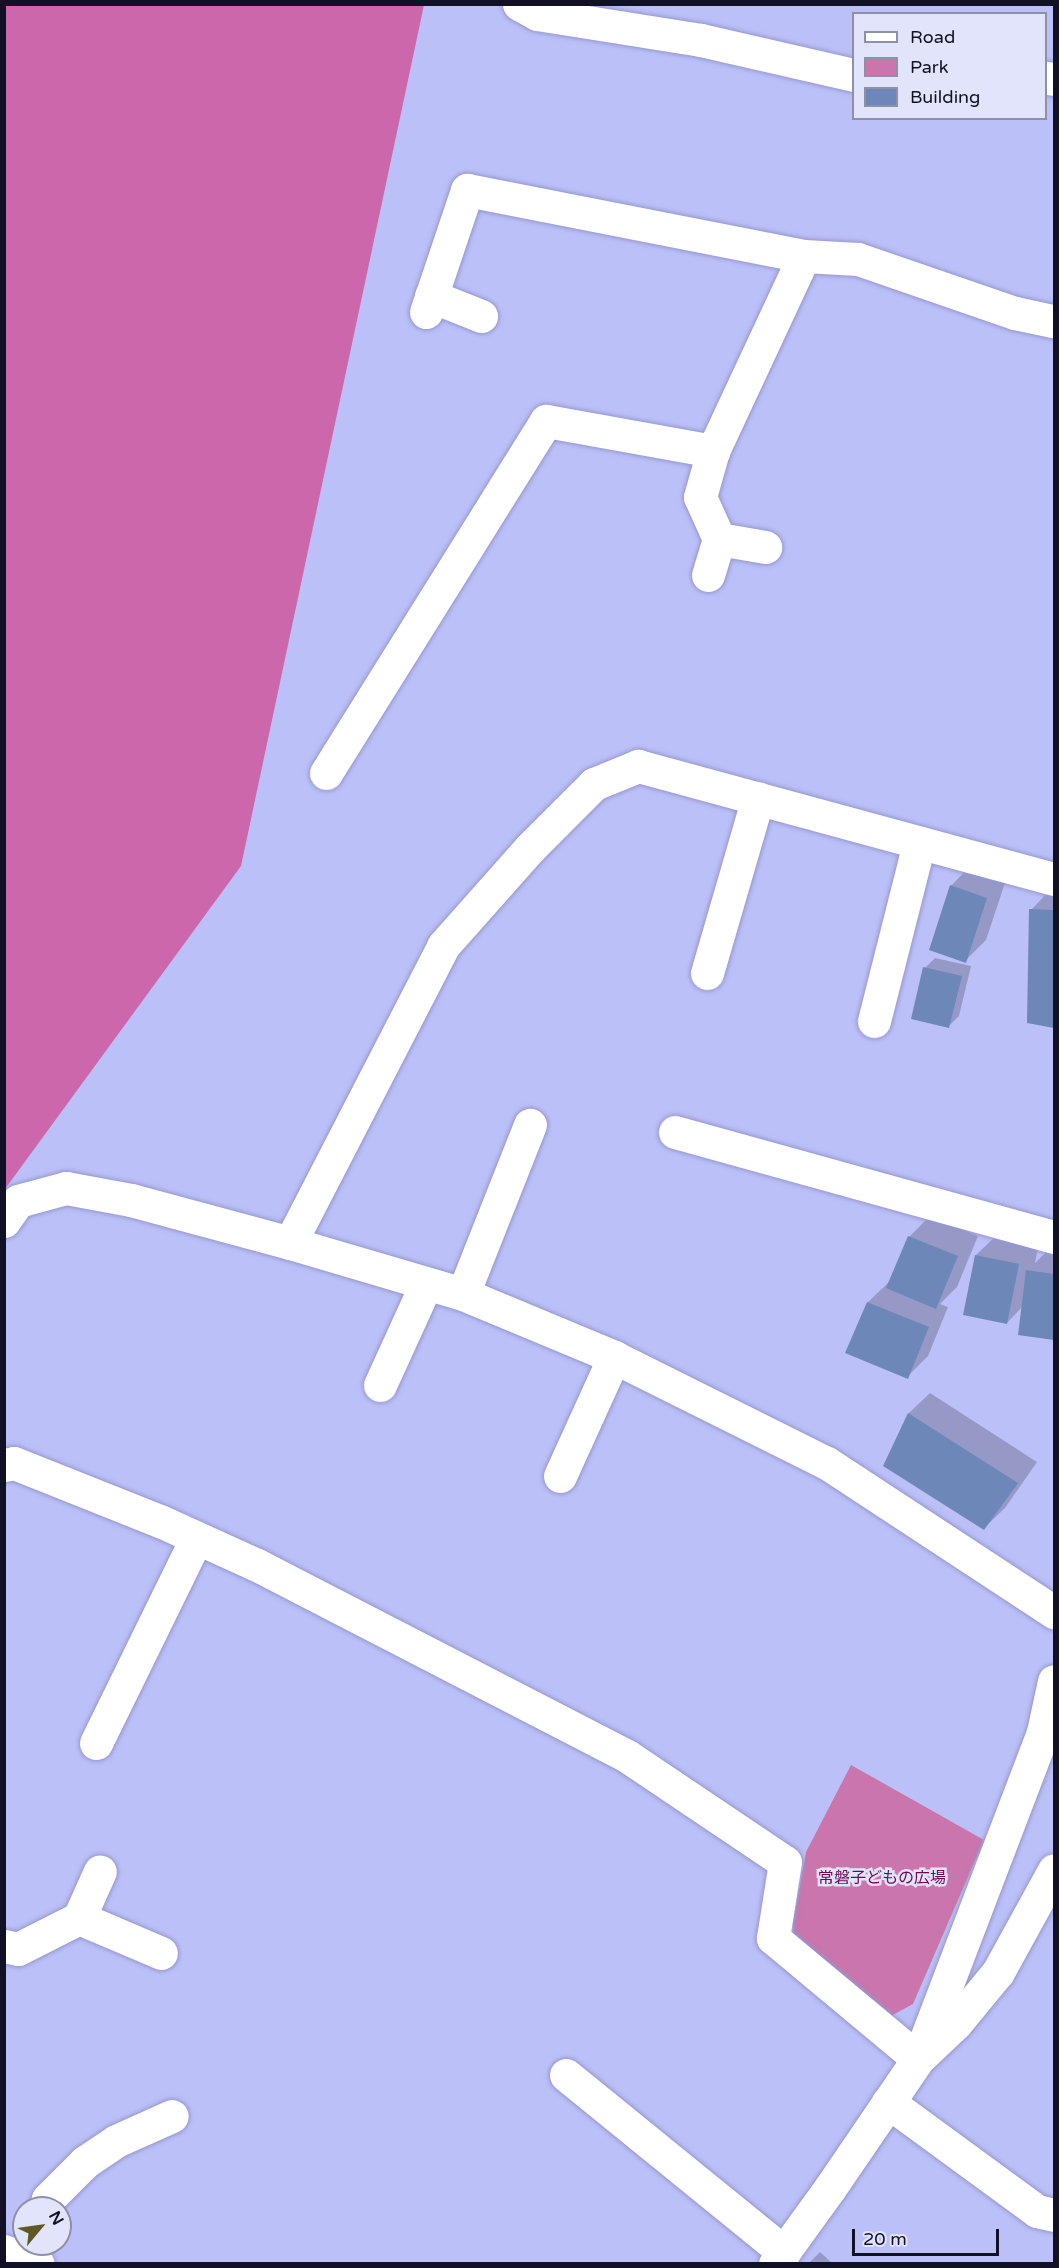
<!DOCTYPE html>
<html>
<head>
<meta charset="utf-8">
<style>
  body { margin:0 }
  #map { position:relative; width:1059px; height:2268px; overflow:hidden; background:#bcc0f8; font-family:"Varela Round","Noto Sans JP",sans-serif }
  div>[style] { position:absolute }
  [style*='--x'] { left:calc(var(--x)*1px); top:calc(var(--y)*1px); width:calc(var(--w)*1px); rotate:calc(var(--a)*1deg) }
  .green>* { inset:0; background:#ca75ac }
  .forest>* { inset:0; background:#cd67ab }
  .shadow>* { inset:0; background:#0003 }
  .building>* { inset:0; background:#6d88b8 }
  .roads { filter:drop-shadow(0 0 2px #9598ce) drop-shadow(0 0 2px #9598ce) }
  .minor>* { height:33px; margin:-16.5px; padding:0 16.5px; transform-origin:16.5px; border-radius:16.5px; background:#fff }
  span { translate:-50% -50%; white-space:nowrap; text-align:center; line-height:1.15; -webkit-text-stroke:5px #e1e4fb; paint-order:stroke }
  .park-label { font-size:16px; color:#6c0b53 }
  .frame { position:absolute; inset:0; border:6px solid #111125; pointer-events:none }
  .legend { position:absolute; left:852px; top:12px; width:195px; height:108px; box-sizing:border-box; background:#e1e4fb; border:2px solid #8e90a5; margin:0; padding:8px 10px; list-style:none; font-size:18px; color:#111125 }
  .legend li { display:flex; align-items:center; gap:12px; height:30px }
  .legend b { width:30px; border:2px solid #8e90a5 }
  .north { position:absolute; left:12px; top:2196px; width:60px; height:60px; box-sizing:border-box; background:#e1e4fb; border:2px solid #8e90a5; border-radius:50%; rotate:61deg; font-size:16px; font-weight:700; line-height:24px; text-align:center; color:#111125 }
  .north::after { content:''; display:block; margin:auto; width:21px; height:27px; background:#5f5724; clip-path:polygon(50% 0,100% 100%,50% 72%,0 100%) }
  .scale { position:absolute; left:852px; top:2229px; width:147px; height:27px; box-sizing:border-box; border:3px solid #111125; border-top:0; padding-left:8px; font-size:18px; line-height:21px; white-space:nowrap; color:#111125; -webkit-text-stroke:4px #e1e4fb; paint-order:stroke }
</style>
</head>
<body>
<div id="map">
  <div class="green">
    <div style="clip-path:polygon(851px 1765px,984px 1840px,913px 2004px,889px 2017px,794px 1938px,793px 1924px,806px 1852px)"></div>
  </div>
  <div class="forest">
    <div style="clip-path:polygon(5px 4px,424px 5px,241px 866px,5px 1189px)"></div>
  </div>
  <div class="shadow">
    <div style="clip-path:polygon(971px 865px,1007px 877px,986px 940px,965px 961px,951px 886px)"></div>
    <div style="clip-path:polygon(1051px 889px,1054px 890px,1054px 1026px,1028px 1022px,1031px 910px)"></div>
    <div style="clip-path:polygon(935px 958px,971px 966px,959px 1016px,948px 1027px,925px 968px)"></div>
    <div style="clip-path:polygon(930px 1216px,978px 1236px,957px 1287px,940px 1304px,948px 1307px,928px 1356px,907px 1377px,847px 1352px,868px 1302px,889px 1282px,909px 1237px)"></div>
    <div style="clip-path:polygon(997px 1235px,1039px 1243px,1035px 1263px,1048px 1250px,1054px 1251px,1054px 1339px,1019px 1334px,1023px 1306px,1007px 1323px,976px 1255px)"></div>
    <div style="clip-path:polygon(930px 1393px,1037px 1462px,1005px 1508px,984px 1528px,885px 1466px,909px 1413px)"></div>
    <div style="clip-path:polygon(820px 2252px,833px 2264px,808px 2264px)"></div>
  </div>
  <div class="building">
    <div style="clip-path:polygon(950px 885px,987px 898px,966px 963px,929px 950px)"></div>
    <div style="clip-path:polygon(1029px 909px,1054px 910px,1054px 1028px,1027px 1023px)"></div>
    <div style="clip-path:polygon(923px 967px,962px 976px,949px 1028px,911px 1019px)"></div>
    <div style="clip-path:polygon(908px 1236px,958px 1256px,936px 1309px,886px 1288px)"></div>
    <div style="clip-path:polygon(975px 1255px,1019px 1264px,1007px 1324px,963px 1315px)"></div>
    <div style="clip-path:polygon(1026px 1270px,1054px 1274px,1054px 1340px,1018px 1335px)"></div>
    <div style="clip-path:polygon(867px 1302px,929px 1327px,908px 1379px,845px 1353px)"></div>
    <div style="clip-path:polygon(908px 1413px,1018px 1483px,984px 1530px,883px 1466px)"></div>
  </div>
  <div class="roads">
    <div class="minor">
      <div style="--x:519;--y:4;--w:21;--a:29"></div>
      <div style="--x:537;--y:14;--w:166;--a:9"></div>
      <div style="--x:701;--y:40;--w:157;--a:12.9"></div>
      <div style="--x:1046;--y:78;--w:8;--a:7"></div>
      <div style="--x:431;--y:296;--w:54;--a:21.8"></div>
      <div style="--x:426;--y:312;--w:129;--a:-71.4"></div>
      <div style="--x:467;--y:190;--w:343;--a:11.1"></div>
      <div style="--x:804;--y:256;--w:54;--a:3.2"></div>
      <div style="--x:858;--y:259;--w:166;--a:19"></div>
      <div style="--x:1015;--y:313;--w:40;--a:12"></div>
      <div style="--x:719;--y:539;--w:47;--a:9.9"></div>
      <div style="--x:708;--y:575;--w:38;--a:-73"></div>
      <div style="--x:719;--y:539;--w:46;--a:-114.3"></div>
      <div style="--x:700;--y:497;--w:48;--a:-74.2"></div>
      <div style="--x:713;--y:451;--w:215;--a:-65"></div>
      <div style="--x:326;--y:773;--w:415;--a:-58"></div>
      <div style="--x:546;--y:421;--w:170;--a:10.2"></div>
      <div style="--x:707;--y:973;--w:182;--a:-73.8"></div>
      <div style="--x:874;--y:1021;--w:184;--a:-75.8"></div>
      <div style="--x:675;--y:1132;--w:393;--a:15.5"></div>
      <div style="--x:4;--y:1221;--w:24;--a:-55"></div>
      <div style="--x:18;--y:1201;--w:50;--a:-15.2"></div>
      <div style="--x:66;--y:1188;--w:66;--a:10.5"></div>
      <div style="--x:131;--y:1200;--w:165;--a:15.1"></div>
      <div style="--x:290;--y:1243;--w:180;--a:16.4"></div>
      <div style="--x:463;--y:1294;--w:164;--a:22.6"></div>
      <div style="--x:614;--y:1357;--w:238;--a:26.5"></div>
      <div style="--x:827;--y:1463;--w:272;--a:33.3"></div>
      <div style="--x:290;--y:1243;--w:334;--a:-62.7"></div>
      <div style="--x:443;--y:946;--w:131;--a:-48.4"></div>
      <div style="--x:530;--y:848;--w:91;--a:-45"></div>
      <div style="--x:594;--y:784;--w:48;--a:-22.2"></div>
      <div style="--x:638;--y:766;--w:431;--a:15.2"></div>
      <div style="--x:463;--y:1294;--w:182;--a:-68.4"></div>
      <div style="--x:380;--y:1385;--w:111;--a:-65.5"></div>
      <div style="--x:4;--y:1465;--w:10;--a:-11"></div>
      <div style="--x:14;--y:1463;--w:157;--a:21.7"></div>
      <div style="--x:160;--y:1521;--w:107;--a:24.4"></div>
      <div style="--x:257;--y:1565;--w:416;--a:27.3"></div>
      <div style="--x:627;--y:1756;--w:190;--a:33.9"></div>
      <div style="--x:785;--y:1862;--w:77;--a:99"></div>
      <div style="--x:773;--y:1938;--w:189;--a:39.8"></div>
      <div style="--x:560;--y:1476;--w:131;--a:-65.6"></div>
      <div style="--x:96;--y:1743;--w:227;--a:-63.9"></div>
      <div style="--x:79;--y:1918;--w:51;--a:-65.9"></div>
      <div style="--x:4;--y:1946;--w:14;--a:12"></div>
      <div style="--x:18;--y:1949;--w:68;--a:-26.9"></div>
      <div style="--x:79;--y:1918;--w:89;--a:23.1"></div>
      <div style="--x:921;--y:2052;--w:342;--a:-69.1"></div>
      <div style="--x:1043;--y:1732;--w:52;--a:-77.8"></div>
      <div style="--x:566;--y:2075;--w:281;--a:39.1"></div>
      <div style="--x:888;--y:2102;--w:185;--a:36.2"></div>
      <div style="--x:1037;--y:2211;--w:17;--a:13"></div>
      <div style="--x:45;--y:2208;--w:9;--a:-72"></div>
      <div style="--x:48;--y:2199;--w:52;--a:-45"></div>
      <div style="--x:85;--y:2162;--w:37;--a:-34"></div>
      <div style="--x:116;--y:2141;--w:61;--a:-24.1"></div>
      <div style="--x:4;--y:2251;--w:36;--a:21"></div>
      <div style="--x:775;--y:2264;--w:94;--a:-54.1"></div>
      <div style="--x:830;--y:2188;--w:156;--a:-55.7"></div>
      <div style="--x:918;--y:2059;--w:52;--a:-43.5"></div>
      <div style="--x:956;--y:2023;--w:66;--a:-50.5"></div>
      <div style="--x:998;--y:1972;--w:116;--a:-61.2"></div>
    </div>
  </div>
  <div class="park-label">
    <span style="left:882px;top:1878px">常磐子どもの広場</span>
  </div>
  <div class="frame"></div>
  <ul class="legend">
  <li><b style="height:8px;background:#fff"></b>Road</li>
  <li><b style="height:16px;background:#ca75ac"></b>Park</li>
  <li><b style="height:16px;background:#6d88b8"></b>Building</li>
  </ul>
  <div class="north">N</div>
  <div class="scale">20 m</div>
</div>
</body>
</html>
